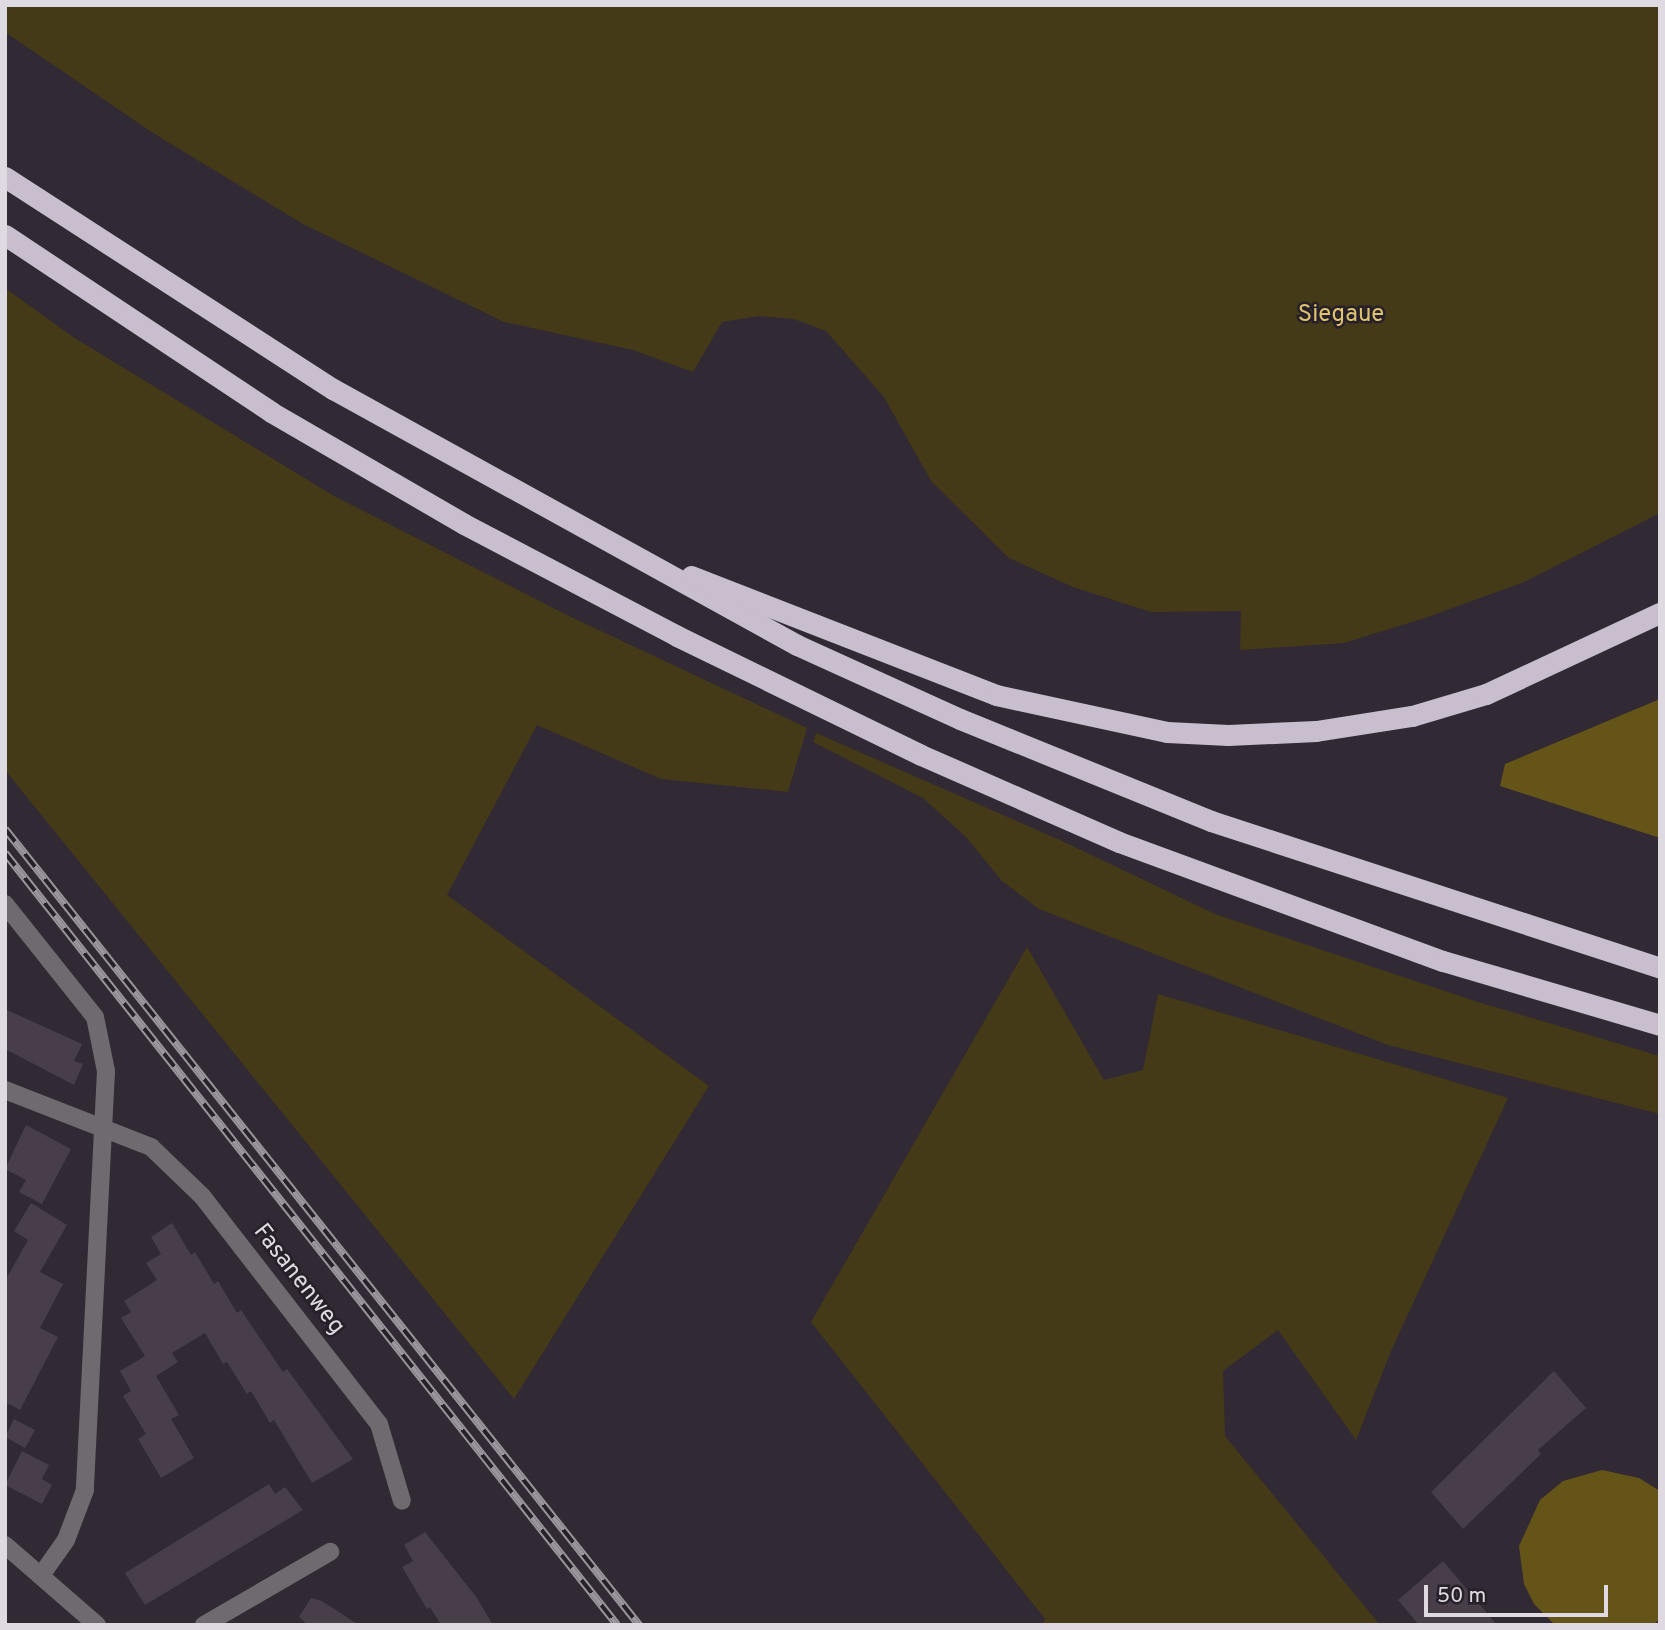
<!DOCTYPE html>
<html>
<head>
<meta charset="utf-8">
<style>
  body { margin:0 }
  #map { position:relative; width:1665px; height:1630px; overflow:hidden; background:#312934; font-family:Overpass,sans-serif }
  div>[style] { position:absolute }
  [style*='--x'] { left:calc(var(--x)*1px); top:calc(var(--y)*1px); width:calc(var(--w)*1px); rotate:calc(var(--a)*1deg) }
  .green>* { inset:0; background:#443a18 }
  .water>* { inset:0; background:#655418 }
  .building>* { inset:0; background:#473e4a }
  .minor>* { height:18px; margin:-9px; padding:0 9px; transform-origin:9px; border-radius:9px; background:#6e6a70 }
  .highway>* { height:21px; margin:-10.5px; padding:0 10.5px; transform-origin:10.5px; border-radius:10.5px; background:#c8becd }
  .rail>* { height:8px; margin-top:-4px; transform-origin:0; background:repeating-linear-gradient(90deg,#27202a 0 16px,#9a949d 0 32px); box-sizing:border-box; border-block:2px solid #9a949d }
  span { translate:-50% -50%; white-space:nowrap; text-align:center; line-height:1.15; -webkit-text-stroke:5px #27202a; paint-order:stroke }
  .park-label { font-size:24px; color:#dec46e }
  .street-label { font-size:24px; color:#dfdae2 }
  .frame { position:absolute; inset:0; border:7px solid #dfdae2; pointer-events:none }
  .scale { position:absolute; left:1424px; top:1585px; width:184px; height:32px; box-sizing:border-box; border:4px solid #dfdae2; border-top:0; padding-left:9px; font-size:21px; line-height:24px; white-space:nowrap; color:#dfdae2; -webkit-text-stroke:5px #27202a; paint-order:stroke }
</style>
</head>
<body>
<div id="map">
  <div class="green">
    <div style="clip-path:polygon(5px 5px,1660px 5px,1660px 513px,1524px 582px,1425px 618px,1344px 643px,1240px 650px,1241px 611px,1151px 612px,1073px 587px,1009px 558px,931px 481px,884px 397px,826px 331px,794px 319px,759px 316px,722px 322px,693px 372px,633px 350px,504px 322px,303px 224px,153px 133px,5px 32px)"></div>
    <div style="clip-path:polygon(5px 288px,73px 337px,334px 496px,569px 616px,807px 728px,788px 792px,661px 779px,537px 725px,447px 895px,709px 1086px,514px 1399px,5px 770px)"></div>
    <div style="clip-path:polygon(816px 733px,1060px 840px,1215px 914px,1478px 1002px,1660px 1056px,1660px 1114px,1388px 1045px,1039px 909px,1002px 881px,966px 837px,923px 798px,813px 742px)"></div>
    <div style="clip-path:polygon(1027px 947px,1104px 1080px,1143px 1070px,1158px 994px,1508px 1098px,1391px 1351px,1356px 1440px,1278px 1330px,1223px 1371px,1225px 1436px,1380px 1625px,1042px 1625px,1045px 1619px,811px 1322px)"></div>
  </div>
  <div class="water">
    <div style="clip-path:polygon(1660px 699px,1660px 838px,1500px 786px,1505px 764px)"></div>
    <div style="clip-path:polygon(1602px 1470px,1639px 1478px,1660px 1491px,1660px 1619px,1653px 1625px,1555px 1625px,1534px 1604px,1524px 1584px,1519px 1546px,1540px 1500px,1563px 1481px)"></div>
  </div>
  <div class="building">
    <div style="clip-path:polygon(5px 1009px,82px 1044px,74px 1061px,83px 1064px,74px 1085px,5px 1049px)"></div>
    <div style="clip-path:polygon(26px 1125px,71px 1149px,42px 1204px,19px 1192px,26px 1180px,5px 1169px)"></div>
    <div style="clip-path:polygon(31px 1203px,67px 1225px,40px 1272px,63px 1284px,40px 1328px,58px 1337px,20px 1410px,5px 1402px,5px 1281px,28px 1240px,14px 1231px)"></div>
    <div style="clip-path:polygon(172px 1223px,191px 1255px,195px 1252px,214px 1284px,218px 1281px,237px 1313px,241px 1310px,283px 1372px,287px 1369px,353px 1459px,312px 1483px,274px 1420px,270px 1423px,251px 1391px,247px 1394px,227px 1362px,223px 1364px,205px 1333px,172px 1353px,178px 1362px,156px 1376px,179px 1415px,171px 1419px,194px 1458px,161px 1478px,138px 1439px,146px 1434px,123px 1396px,131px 1391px,120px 1371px,145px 1356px,121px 1318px,131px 1312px,124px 1301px,157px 1280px,146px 1263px,161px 1254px,151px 1237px)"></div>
    <div style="clip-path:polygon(1554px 1371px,1586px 1408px,1538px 1450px,1541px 1454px,1463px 1529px,1431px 1492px)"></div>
    <div style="clip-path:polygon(14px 1419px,35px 1430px,25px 1448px,5px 1437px)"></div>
    <div style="clip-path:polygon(22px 1451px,49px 1465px,42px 1479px,52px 1485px,42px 1504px,5px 1485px)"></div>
    <div style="clip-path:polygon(269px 1484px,275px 1494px,285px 1487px,303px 1510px,145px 1605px,125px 1573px)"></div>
    <div style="clip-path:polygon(425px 1532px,477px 1598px,493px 1625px,441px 1625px,430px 1607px,427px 1609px,402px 1567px,413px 1561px,404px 1545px)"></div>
    <div style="clip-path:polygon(1443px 1561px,1497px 1625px,1419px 1625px,1398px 1600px)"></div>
    <div style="clip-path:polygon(311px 1598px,322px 1601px,359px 1625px,308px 1625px,299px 1617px)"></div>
  </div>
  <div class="minor">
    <div style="--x:5;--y:904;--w:144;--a:51.5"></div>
    <div style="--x:95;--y:1017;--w:55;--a:78.5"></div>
    <div style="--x:106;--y:1071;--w:420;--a:92.9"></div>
    <div style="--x:85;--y:1490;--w:53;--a:110.8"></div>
    <div style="--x:66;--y:1540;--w:42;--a:125.2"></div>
    <div style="--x:5;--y:1090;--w:157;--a:21.3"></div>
    <div style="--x:151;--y:1147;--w:71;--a:43.9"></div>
    <div style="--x:202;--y:1196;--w:289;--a:52.2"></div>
    <div style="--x:379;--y:1424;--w:80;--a:73.4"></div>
    <div style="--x:5;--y:1545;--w:122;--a:41"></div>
    <div style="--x:204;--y:1625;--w:146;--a:-30.1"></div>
  </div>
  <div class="highway">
    <div style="--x:5;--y:177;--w:391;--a:32.9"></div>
    <div style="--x:333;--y:389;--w:530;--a:28.89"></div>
    <div style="--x:797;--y:645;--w:179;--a:24.4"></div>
    <div style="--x:960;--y:719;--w:271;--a:22.1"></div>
    <div style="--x:1211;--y:821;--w:472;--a:18.1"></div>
    <div style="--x:5;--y:235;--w:320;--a:33.6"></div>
    <div style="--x:271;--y:412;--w:223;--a:30.1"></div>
    <div style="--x:464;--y:524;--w:241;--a:27.7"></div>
    <div style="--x:677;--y:636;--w:271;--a:26"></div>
    <div style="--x:921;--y:755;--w:216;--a:23.7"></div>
    <div style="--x:1119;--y:842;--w:345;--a:20.2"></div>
    <div style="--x:1443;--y:961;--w:226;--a:16.4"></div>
    <div style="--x:691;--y:576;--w:327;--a:21.3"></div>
    <div style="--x:996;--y:695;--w:175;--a:12.2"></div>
    <div style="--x:1167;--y:732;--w:61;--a:2.8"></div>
    <div style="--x:1228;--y:735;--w:88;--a:-2.6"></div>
    <div style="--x:1316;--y:731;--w:97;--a:-8.9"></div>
    <div style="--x:1412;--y:716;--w:77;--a:-16.6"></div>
    <div style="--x:1486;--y:694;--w:192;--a:-25"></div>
  </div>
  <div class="rail">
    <div style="--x:5;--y:829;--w:1018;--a:51.46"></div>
    <div style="--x:5;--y:853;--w:985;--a:51.59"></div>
  </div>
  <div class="park-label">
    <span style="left:1341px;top:316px">Siegaue</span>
  </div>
  <div class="street-label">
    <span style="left:298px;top:1280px;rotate:52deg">Fasanenweg</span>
  </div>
  <div class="frame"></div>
  <div class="scale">50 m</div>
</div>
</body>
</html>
